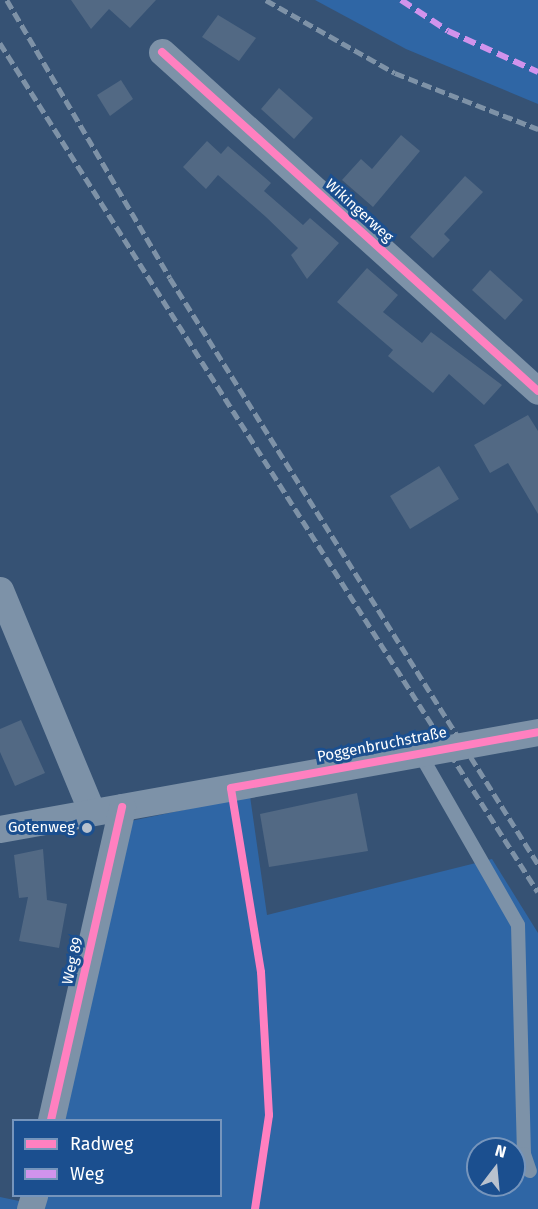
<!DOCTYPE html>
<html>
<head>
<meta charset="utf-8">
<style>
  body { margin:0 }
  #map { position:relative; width:538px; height:1209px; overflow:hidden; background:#365274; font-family:"Fira Sans",sans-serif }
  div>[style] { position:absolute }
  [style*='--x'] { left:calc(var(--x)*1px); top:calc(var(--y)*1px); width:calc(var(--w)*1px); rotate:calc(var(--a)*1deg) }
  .green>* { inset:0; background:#2f66a5 }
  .building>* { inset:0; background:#526984 }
  .lane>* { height:14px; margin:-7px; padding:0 7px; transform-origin:7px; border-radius:7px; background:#7d92a8 }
  .street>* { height:27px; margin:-13.5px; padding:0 13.5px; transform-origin:13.5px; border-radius:13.5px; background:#7d92a8 }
  .rail>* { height:4.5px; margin-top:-2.25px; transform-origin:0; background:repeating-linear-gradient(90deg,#7e92a7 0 10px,transparent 0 14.5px) }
  .quiet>* { height:6px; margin-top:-3px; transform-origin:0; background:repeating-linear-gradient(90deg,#d193ec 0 12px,transparent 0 18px) }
  .cycleway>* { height:8px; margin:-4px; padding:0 4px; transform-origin:4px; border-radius:4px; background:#ff80c0 }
  .dots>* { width:16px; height:16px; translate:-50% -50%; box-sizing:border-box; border:3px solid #1b4f8f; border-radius:50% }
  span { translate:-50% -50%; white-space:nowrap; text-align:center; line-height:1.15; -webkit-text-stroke:6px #1b4f8f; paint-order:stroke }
  .street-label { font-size:15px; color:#fff }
  .poi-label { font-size:15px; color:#fff }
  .right { translate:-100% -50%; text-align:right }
  .legend { position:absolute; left:12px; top:1119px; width:210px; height:78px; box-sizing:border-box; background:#1b4f8f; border:2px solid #7695bc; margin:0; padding:8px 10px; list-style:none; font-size:18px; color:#fff }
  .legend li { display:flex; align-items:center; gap:12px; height:30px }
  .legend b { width:30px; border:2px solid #7695bc }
  .north { position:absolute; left:466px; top:1137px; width:60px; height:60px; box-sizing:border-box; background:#1b4f8f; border:2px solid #7695bc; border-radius:50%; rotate:16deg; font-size:16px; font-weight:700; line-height:24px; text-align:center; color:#fff }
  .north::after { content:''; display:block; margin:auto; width:21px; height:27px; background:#b9c2ce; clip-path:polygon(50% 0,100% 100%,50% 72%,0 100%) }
</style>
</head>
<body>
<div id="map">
  <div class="green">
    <div style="clip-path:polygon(315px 0,538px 0,538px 104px,406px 49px)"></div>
    <div style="clip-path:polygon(evenodd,250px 796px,267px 915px,492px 859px,538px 933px,538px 1209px,0 1209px,0 1197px,38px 1205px,41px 1196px,220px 1196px,220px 1120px,60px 1120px,126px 822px,250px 796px,478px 1149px,514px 1149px,514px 1185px,478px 1185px,478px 1149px)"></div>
  </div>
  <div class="building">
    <div style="clip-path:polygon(71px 0,156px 0,130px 28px,109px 9px,91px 29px)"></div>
    <div style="clip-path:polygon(218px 15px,256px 38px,239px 61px,202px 37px)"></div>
    <div style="clip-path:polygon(121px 80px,133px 99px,110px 116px,97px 95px)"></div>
    <div style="clip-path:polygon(279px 88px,313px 118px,294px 139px,261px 109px)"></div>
    <div style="clip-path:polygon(401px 135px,420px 151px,373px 207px,342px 180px,361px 159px,372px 169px)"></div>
    <div style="clip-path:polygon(207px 141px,221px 154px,228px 146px,271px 183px,264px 191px,303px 225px,310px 218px,339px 243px,307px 279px,291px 255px,298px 248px,266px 217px,218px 175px,206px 189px,183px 167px)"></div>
    <div style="clip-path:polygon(465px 176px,483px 192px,444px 234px,450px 240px,433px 258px,410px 237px)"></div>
    <div style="clip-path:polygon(367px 268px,398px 295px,383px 312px,422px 343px,431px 332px,502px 385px,484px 405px,449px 374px,433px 393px,388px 356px,393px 350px,337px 302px)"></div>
    <div style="clip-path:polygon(490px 270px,523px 300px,505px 320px,472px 290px)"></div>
    <div style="clip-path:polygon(528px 415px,538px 431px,538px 514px,508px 463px,490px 473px,474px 445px)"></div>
    <div style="clip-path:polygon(439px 466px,459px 499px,410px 529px,390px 496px)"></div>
    <div style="clip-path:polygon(21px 720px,45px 773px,15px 786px,0 752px,0 729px)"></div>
    <div style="clip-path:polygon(357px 793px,368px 851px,269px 867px,260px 814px)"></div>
    <div style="clip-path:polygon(43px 849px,47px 900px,67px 904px,59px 948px,19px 941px,28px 897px,19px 898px,14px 855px)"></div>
  </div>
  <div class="lane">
    <div style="--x:419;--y:752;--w:199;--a:60.2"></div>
    <div style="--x:518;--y:925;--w:229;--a:88.5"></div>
    <div style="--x:524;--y:1154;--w:18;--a:71"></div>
  </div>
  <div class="street">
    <div style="--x:162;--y:52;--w:506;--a:42.04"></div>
    <div style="--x:0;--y:590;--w:240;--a:67.5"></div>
    <div style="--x:0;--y:829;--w:547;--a:-10.22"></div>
    <div style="--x:51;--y:1120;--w:321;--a:-77.2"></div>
    <div style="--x:30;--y:1209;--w:14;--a:-73"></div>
  </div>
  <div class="rail">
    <div style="--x:7;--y:0;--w:322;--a:59.6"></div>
    <div style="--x:170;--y:278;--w:692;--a:57.87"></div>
    <div style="--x:266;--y:0;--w:148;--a:29.5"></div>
    <div style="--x:395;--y:73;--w:154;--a:21.4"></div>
    <div style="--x:0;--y:43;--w:1005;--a:57.64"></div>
  </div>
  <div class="quiet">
    <div style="--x:401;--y:0;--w:56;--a:33.4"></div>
    <div style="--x:448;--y:31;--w:99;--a:24.5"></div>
  </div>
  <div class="cycleway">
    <div style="--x:162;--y:52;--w:506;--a:42.04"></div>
    <div style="--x:51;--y:1120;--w:321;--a:-77.2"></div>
    <div style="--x:255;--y:1209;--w:95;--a:-81.5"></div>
    <div style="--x:269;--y:1115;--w:143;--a:-93.2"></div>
    <div style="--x:261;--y:972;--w:186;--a:-99.3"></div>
    <div style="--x:231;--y:788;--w:312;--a:-10.3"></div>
  </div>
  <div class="dots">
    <div style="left:87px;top:828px;background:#b9c2ce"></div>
  </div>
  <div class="street-label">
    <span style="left:359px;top:211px;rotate:42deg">Wikingerweg</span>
    <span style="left:382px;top:745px;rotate:-11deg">Poggenbruchstraße</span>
    <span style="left:73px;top:961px;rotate:-77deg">Weg 89</span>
  </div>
  <div class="poi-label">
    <span class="right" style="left:75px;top:828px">Gotenweg</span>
  </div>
  <ul class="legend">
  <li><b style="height:8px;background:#ff80c0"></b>Radweg</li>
  <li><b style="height:8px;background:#d193ec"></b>Weg</li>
  </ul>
  <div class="north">N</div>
</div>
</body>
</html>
